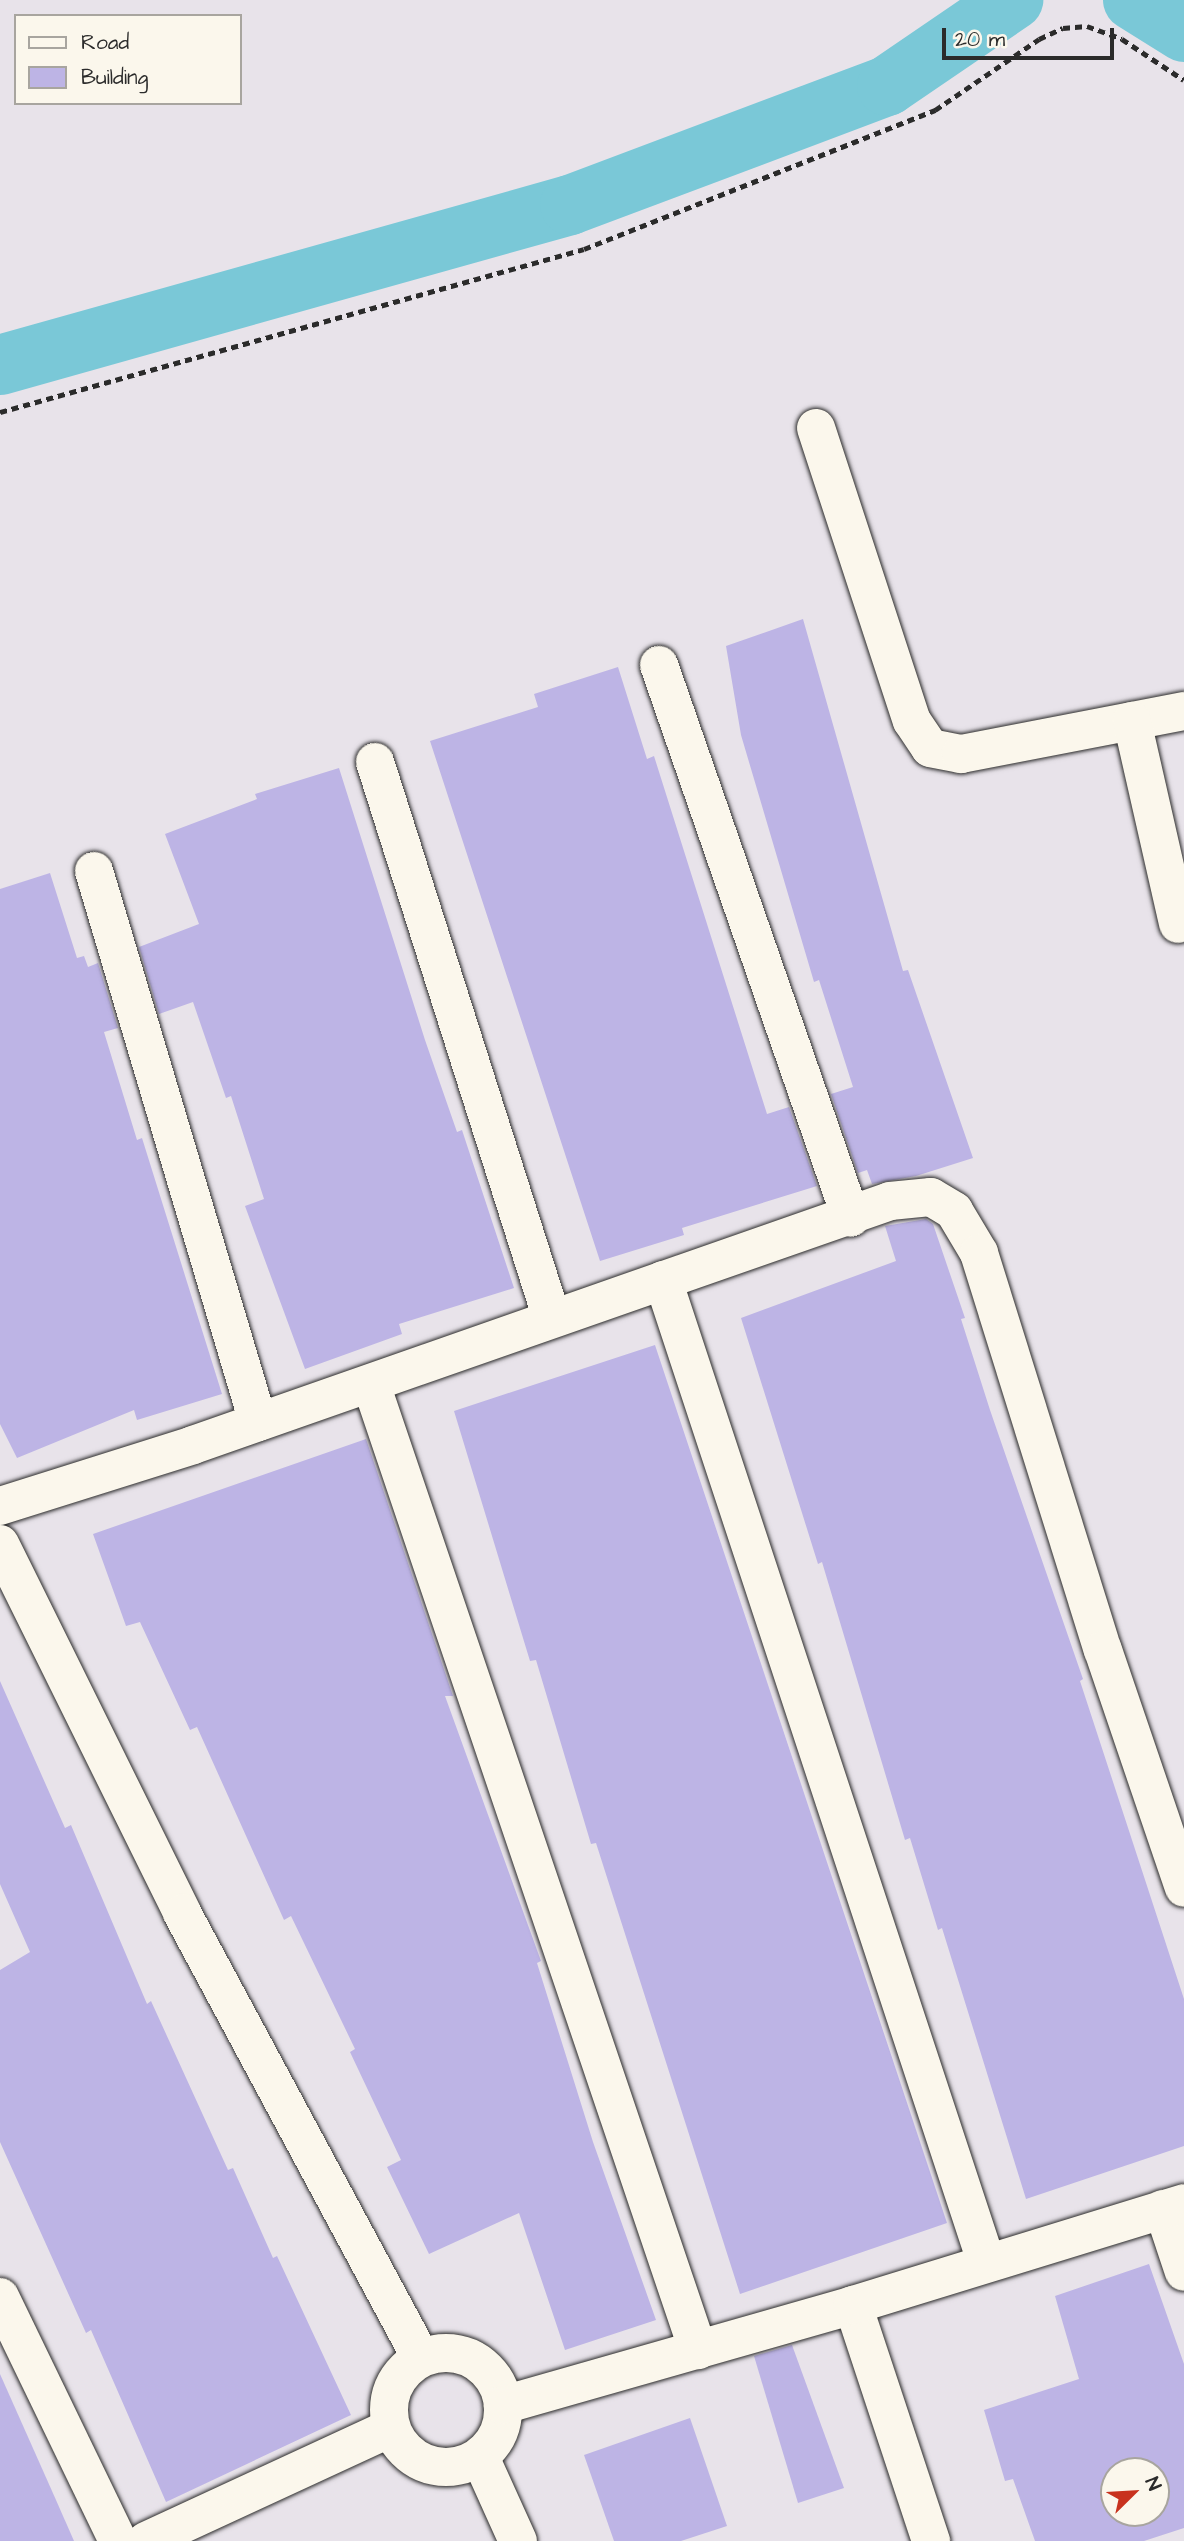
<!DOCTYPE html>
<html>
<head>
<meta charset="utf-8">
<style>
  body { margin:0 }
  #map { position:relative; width:1184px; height:2541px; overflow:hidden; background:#e8e3ea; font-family:"Architects Daughter",sans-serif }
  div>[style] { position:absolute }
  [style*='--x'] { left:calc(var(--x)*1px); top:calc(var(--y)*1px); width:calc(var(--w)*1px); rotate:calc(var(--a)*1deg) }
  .canal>* { height:60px; margin:-30px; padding:0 30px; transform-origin:30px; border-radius:30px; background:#7ac8d7 }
  .building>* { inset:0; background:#bdb4e5 }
  .path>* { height:4.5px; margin-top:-2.25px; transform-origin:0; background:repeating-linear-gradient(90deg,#2b2b2b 0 7px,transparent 0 12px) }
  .roads { filter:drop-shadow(0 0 2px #2b2b2b) drop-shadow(0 0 2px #2b2b2b) }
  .minor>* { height:38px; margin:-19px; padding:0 19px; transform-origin:19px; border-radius:19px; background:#fbf7ec }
  .minor>.ring { margin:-19px; padding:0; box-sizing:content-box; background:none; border:38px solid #fbf7ec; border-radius:50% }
  span { translate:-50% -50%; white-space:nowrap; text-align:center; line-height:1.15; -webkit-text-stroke:6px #fbf7ec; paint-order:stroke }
  .legend { position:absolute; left:14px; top:14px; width:228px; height:91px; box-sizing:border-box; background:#fbf7ec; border:2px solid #a8a59f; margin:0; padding:9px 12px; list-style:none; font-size:21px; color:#2b2b2b }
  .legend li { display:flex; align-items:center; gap:14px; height:35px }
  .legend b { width:35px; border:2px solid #a8a59f }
  .north { position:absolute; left:1100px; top:2457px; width:70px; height:70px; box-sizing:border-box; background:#fbf7ec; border:2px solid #a8a59f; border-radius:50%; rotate:66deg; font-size:19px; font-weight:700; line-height:28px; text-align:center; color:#2b2b2b }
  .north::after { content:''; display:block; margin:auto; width:24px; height:32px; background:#c8321e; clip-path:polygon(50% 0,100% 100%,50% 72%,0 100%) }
  .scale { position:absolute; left:942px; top:28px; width:172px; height:32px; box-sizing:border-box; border:4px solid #2b2b2b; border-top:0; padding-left:9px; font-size:21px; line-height:24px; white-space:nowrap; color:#2b2b2b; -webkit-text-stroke:5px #fbf7ec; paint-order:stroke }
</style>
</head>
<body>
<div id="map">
  <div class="canal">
    <div style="--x:1133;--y:0;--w:60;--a:32.1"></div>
    <div style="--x:0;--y:365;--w:592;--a:-15.68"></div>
    <div style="--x:570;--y:205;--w:339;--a:-20.6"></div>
    <div style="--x:887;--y:86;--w:153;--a:-34.3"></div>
  </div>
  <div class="building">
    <div style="clip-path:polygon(803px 619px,903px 971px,908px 970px,973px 1158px,916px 1176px,872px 1184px,867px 1170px,858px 1173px,831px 1094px,853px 1087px,819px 980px,814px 982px,741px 735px,726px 646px)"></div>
    <div style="clip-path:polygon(618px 667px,647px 759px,654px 756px,767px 1114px,789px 1107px,817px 1186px,682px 1228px,684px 1235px,600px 1261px,430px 741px,538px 707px,534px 694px)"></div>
    <div style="clip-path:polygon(339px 768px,425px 1040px,457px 1132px,462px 1130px,514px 1288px,399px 1324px,402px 1334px,305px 1369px,245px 1206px,264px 1199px,231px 1096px,226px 1098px,193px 1002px,159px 1014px,139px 947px,199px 924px,165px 834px,257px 799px,255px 794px)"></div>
    <div style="clip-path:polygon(50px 873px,77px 958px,84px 956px,88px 967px,98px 963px,118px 1028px,104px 1032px,137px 1140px,142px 1138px,222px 1394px,137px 1420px,134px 1410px,17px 1458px,0 1424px,0 889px)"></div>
    <div style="clip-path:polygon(926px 1219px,933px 1224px,965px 1318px,961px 1319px,990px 1410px,1083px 1679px,1080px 1681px,1184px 1999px,1184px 2146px,1026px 2199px,942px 1928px,938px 1930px,910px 1838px,905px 1840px,822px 1562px,818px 1564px,741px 1318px,896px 1261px,885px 1226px)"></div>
    <div style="clip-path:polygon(655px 1345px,947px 2223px,740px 2294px,596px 1843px,591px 1844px,536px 1660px,530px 1661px,454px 1411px)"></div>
    <div style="clip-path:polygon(366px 1439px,453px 1696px,445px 1696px,541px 1961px,537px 1963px,593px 2142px,656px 2320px,565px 2350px,519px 2213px,429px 2254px,387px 2167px,401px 2160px,350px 2052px,355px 2049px,291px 1916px,284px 1920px,197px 1727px,190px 1730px,140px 1622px,126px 1626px,93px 1534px)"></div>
    <div style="clip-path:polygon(0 1681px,65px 1828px,71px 1825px,147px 2004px,151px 2001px,228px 2170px,233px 2168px,273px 2258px,277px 2256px,351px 2415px,166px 2502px,91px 2330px,86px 2333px,0 2142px,0 1970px,30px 1952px,0 1884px)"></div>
    <div style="clip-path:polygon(evenodd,1149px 2264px,1184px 2364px,1184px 2528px,1144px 2541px,1035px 2541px,1013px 2479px,1005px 2481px,984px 2410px,1079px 2379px,1055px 2296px,1149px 2264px,1114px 2471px,1156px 2471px,1156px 2513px,1114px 2513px,1114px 2471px)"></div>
    <div style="clip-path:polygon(792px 2345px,844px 2488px,798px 2503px,754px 2356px)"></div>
    <div style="clip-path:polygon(0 2374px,56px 2500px,74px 2541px,0 2541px)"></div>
    <div style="clip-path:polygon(690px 2418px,727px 2526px,681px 2541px,614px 2541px,584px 2455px)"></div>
  </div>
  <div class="path">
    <div style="--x:0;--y:412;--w:606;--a:-15.59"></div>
    <div style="--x:584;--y:249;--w:378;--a:-21.6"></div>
    <div style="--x:935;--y:110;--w:126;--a:-34.3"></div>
    <div style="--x:1039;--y:39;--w:26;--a:-25"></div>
    <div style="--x:1063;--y:28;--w:24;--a:-5"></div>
    <div style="--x:1087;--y:26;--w:37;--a:20"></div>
    <div style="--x:1122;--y:39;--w:74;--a:33.5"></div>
  </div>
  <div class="roads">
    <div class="minor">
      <div style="--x:816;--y:428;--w:308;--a:71.9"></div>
      <div style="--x:912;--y:721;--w:32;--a:56"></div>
      <div style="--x:930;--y:748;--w:32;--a:11"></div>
      <div style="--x:961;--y:754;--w:227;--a:-10.9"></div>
      <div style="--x:659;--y:665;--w:585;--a:70.85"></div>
      <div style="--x:1132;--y:721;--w:208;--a:77.2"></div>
      <div style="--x:375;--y:762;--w:584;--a:72.37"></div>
      <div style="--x:94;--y:871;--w:575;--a:73.42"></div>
      <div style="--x:663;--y:1280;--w:1033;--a:71.78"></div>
      <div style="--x:371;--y:1384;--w:1020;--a:71.3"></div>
      <div style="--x:0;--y:1506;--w:202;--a:-17.5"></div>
      <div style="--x:193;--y:1445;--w:738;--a:-19.29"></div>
      <div style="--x:890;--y:1201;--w:41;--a:-5.6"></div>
      <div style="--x:931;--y:1197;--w:27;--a:31"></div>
      <div style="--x:954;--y:1211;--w:49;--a:59.2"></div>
      <div style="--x:979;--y:1253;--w:416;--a:72.7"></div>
      <div style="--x:1103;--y:1650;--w:251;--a:71.2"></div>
      <div style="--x:0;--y:1544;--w:411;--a:63.7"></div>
      <div style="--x:182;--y:1913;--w:505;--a:61.76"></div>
      <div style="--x:1163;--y:2209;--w:66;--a:71.6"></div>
      <div style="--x:0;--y:2297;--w:271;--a:64.2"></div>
      <div style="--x:853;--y:2305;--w:249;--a:71.7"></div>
      <div class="ring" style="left:389px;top:2353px;width:76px;height:76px"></div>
      <div style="--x:503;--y:2405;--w:364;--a:-15.9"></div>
      <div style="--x:853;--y:2305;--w:346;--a:-17.1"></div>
      <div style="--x:480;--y:2457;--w:92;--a:65.7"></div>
      <div style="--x:146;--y:2541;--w:270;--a:-24.8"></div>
    </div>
  </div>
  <ul class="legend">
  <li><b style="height:9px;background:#fbf7ec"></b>Road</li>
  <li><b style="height:19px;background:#bdb4e5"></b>Building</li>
  </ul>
  <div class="north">N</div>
  <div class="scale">20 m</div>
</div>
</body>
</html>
